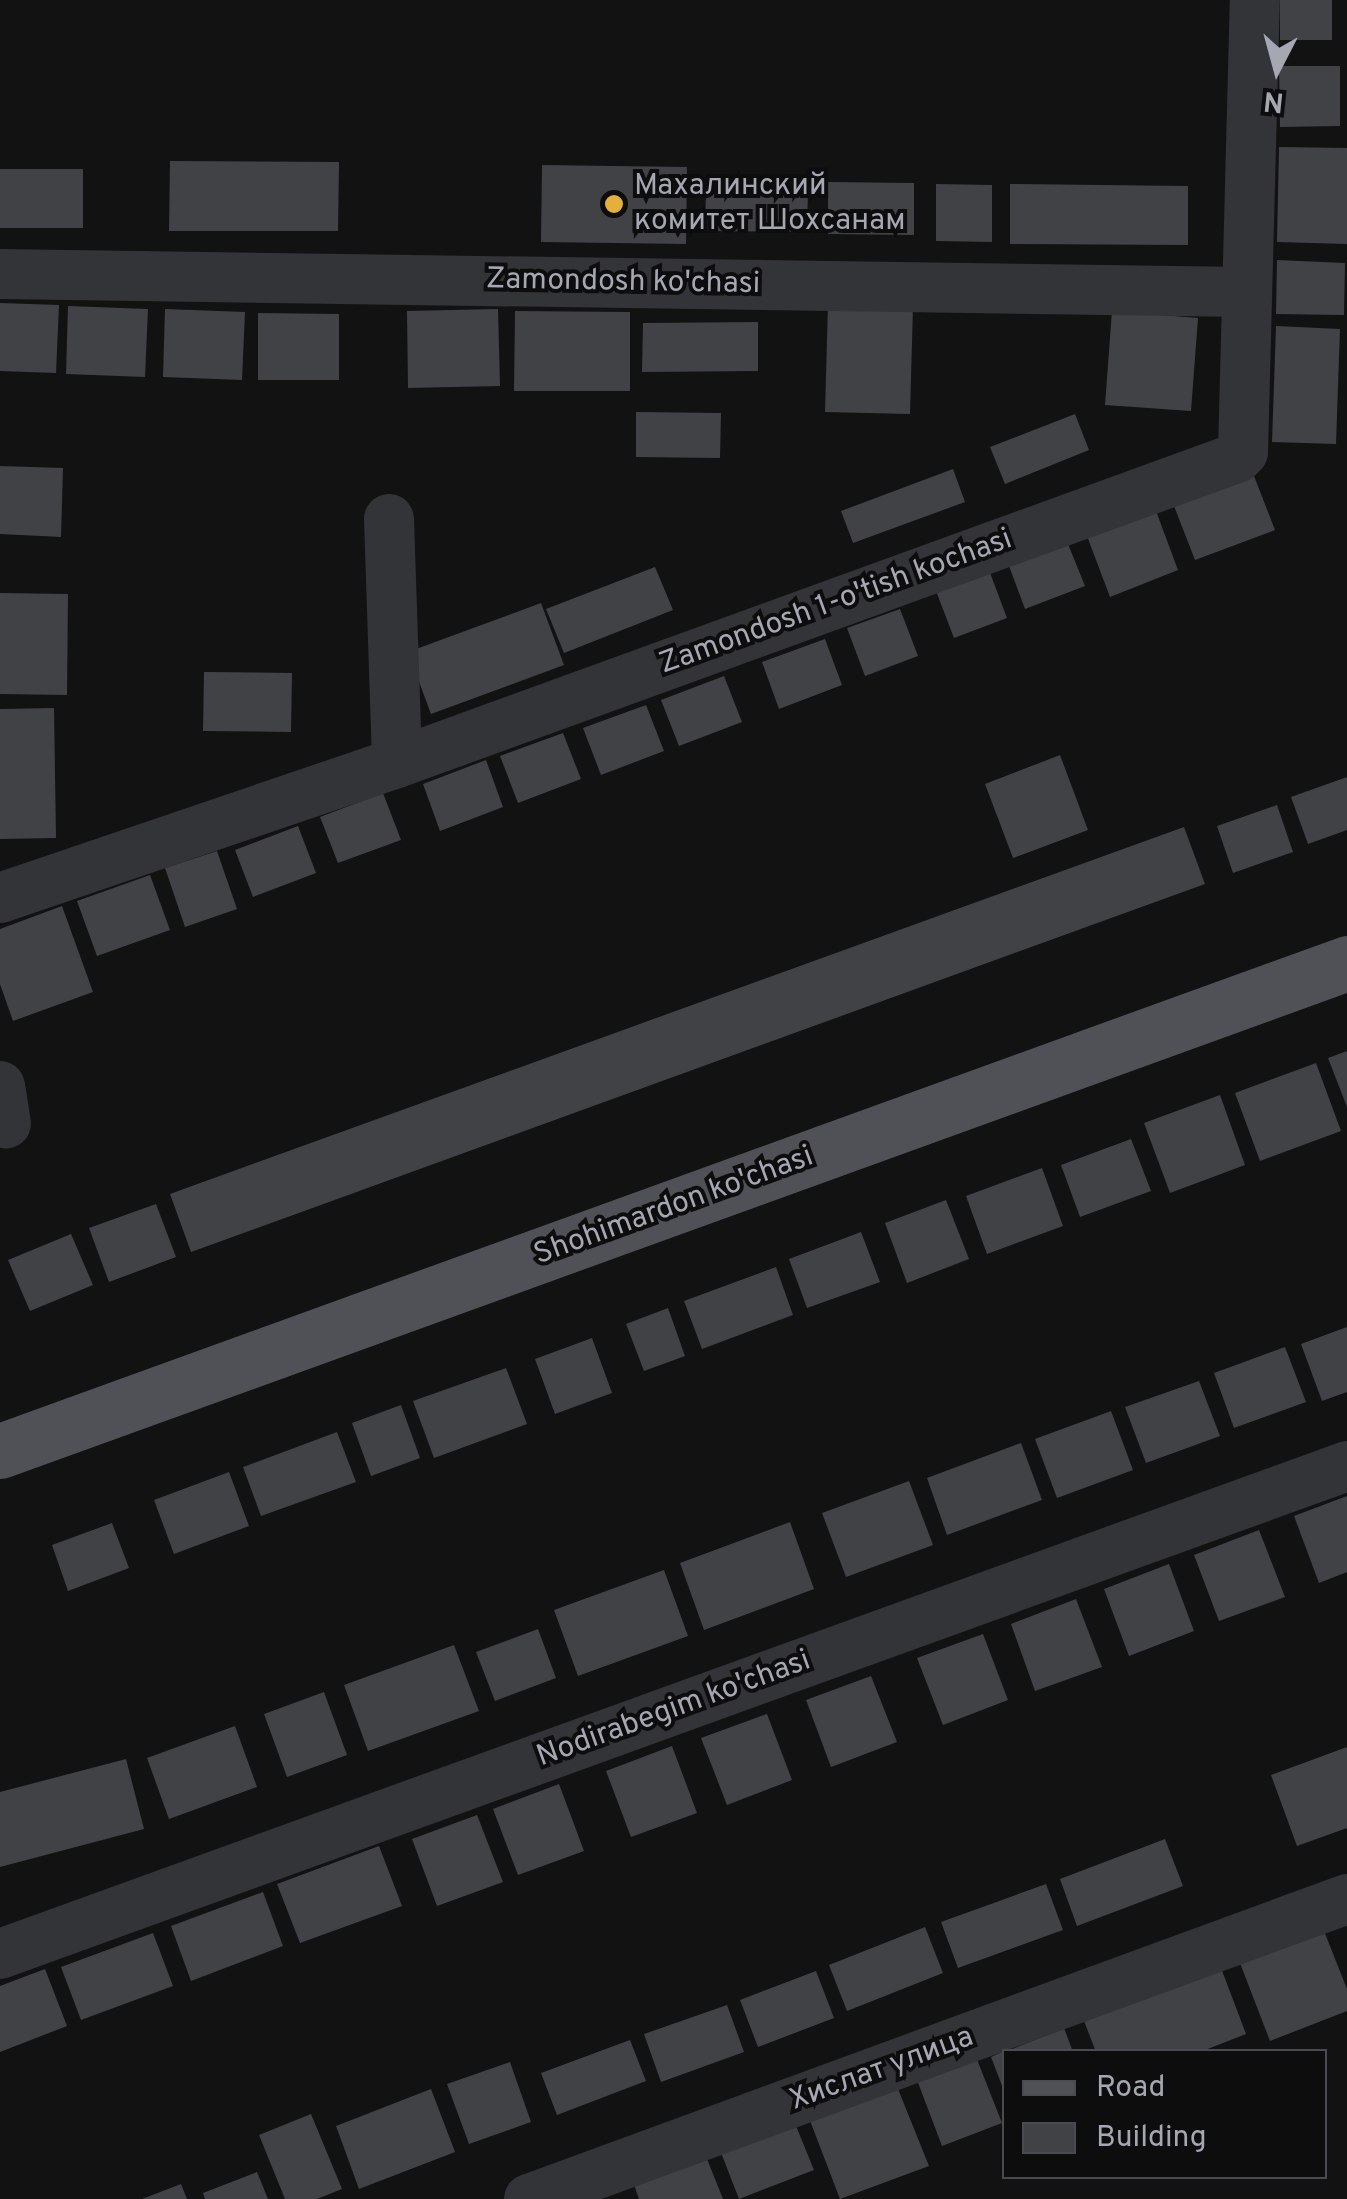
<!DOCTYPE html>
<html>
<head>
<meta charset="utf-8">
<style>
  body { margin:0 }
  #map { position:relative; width:1347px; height:2199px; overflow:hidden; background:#121213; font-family:Overpass,sans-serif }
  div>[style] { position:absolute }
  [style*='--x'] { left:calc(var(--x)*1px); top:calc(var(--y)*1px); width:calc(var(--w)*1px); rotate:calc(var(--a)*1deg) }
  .building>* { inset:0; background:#414246 }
  .minor>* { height:50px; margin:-25px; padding:0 25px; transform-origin:25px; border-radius:25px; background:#333438 }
  .major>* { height:55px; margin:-27.5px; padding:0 27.5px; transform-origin:27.5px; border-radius:27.5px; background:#505157 }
  .dots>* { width:28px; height:28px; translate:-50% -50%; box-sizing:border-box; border:5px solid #0d0d0e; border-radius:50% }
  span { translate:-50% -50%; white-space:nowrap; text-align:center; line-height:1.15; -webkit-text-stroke:8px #0d0d0e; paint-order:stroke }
  .poi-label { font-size:30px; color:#a5a8b3 }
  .left { translate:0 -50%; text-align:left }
  .street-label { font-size:30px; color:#a5a8b3 }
  .legend { position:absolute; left:1002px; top:2049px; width:325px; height:130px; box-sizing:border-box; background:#0d0d0e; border:2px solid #4a4b50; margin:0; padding:12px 18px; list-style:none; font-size:30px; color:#a5a8b3 }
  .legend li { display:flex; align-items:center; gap:20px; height:50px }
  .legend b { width:50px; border:2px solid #4a4b50 }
  .north { position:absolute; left:1227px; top:20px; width:100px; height:100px; -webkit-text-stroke:8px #0d0d0e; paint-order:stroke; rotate:186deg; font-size:28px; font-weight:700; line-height:40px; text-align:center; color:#a5a8b3 }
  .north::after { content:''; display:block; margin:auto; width:35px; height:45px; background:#a5a8b3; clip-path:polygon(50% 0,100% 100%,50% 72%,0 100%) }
</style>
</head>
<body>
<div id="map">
  <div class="building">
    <div style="clip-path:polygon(1280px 0,1332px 0,1332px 40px,1280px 40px)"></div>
    <div style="clip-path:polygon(1279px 66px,1340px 66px,1340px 126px,1280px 127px)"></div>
    <div style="clip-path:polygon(1279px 147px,1347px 148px,1347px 244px,1277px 242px)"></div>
    <div style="clip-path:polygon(170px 161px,339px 162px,338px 231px,169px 231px)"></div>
    <div style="clip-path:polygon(542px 165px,687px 167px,686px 244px,541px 242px)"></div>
    <div style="clip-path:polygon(0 169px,83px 169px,83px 228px,0 228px)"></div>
    <div style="clip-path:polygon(828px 182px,914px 183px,914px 235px,828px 234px)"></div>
    <div style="clip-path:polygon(936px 184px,992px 185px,992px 242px,936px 241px)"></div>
    <div style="clip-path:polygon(1010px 184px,1188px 186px,1188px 245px,1010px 244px)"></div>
    <div style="clip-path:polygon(706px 189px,808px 190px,807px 232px,705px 231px)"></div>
    <div style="clip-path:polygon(1277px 260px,1345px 263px,1344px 315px,1276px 314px)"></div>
    <div style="clip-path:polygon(0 303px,59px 305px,56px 373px,0 371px)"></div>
    <div style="clip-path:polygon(828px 304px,913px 306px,910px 414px,825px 412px)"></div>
    <div style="clip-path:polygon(68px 306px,148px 309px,145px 377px,66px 374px)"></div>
    <div style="clip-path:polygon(165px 309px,245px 312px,242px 380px,163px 377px)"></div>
    <div style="clip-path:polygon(498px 309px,500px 386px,408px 388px,407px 311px)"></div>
    <div style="clip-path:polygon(515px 311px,630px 312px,630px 391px,514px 391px)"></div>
    <div style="clip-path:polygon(1112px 311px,1198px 318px,1191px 411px,1105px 405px)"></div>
    <div style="clip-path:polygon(258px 313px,339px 314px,339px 380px,258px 380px)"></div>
    <div style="clip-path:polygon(758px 322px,758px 371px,642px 372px,643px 323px)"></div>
    <div style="clip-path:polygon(1276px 326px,1340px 329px,1336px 444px,1272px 442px)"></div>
    <div style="clip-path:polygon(636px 412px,721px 413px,720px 458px,636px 457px)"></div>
    <div style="clip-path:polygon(1075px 414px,1089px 450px,1005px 484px,990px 447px)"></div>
    <div style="clip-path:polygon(0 466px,63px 468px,61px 537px,0 534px)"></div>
    <div style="clip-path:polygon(953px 469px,965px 502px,853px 543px,841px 511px)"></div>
    <div style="clip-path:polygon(1254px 476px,1275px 530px,1195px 560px,1174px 506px)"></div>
    <div style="clip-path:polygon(1156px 511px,1178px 570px,1110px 597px,1087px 536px)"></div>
    <div style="clip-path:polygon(1068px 544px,1085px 586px,1025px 609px,1009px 566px)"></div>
    <div style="clip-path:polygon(655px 567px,673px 610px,564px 653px,546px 609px)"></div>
    <div style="clip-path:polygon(989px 570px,1007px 618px,954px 638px,936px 591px)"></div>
    <div style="clip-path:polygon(0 593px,68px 594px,67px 695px,0 694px)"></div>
    <div style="clip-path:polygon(541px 603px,564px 665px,431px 714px,408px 652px)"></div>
    <div style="clip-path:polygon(900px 609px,918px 656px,865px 676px,847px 628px)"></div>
    <div style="clip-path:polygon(825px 639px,842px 685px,779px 709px,762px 662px)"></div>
    <div style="clip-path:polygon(204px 672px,292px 673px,291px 732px,203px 731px)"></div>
    <div style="clip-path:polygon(724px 676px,742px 722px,679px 746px,661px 700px)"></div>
    <div style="clip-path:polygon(646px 705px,664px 751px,601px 775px,583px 728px)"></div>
    <div style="clip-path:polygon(54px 708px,56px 838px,0 839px,0 709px)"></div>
    <div style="clip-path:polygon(563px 733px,581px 779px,518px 803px,500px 756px)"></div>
    <div style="clip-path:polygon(1060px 755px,1088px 830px,1013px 858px,985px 784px)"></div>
    <div style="clip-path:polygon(486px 760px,503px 807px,440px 831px,423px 784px)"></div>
    <div style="clip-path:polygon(1347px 777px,1347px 830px,1308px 844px,1291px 797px)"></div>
    <div style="clip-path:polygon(383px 793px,401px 840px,338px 863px,320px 817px)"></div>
    <div style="clip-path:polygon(1277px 805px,1293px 852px,1233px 873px,1217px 826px)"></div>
    <div style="clip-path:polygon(298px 826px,316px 873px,253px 897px,235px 850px)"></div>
    <div style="clip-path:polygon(1184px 827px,1205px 884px,191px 1252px,170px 1194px)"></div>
    <div style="clip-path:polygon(217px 851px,237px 909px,185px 927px,165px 868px)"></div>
    <div style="clip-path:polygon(150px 875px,170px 930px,97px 956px,77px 901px)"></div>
    <div style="clip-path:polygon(62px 906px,93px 992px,13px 1021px,0 984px,0 929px)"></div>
    <div style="clip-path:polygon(1347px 1051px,1347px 1107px,1328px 1058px)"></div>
    <div style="clip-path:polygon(1316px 1063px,1341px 1131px,1260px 1161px,1235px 1093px)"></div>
    <div style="clip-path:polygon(1220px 1095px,1245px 1165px,1170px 1193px,1144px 1123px)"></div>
    <div style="clip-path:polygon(1131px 1139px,1151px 1191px,1080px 1217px,1061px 1165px)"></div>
    <div style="clip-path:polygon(1042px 1168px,1063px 1226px,987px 1254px,966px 1196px)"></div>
    <div style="clip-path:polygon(946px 1200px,969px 1259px,907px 1283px,885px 1223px)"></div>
    <div style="clip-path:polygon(156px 1204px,176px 1257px,109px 1282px,89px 1228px)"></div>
    <div style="clip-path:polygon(861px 1232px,880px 1282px,807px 1308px,789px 1259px)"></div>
    <div style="clip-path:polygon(71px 1234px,93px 1285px,30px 1311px,8px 1260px)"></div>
    <div style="clip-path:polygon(776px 1267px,793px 1315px,702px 1349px,684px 1301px)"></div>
    <div style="clip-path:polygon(668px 1308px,685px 1356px,644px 1371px,626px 1324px)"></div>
    <div style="clip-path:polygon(1347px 1327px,1347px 1392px,1322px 1401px,1301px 1344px)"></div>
    <div style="clip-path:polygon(592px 1338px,612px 1393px,555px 1414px,535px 1359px)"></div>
    <div style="clip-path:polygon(1285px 1347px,1306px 1402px,1234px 1428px,1214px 1373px)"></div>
    <div style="clip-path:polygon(506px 1368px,527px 1424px,434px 1458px,413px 1401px)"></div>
    <div style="clip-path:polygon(1199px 1381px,1220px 1436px,1146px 1463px,1125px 1407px)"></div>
    <div style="clip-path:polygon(401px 1405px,420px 1458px,371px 1476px,352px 1423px)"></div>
    <div style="clip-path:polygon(1111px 1411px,1133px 1470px,1057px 1498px,1035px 1439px)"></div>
    <div style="clip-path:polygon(337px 1432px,356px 1482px,261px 1516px,243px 1467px)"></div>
    <div style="clip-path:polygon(1021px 1443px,1042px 1500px,947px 1535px,927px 1478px)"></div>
    <div style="clip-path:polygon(229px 1472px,249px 1526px,174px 1554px,154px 1500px)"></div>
    <div style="clip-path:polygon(909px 1481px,933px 1545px,846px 1577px,822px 1513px)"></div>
    <div style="clip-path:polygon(1347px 1496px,1347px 1572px,1319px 1583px,1294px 1516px)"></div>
    <div style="clip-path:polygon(790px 1522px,814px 1589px,704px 1630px,680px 1563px)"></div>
    <div style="clip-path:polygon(112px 1523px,129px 1568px,68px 1591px,52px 1545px)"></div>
    <div style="clip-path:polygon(1259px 1530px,1285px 1597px,1219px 1621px,1194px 1555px)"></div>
    <div style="clip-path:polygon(1169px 1564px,1194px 1631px,1129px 1656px,1104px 1589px)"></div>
    <div style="clip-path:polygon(664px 1570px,688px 1636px,578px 1676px,554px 1610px)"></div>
    <div style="clip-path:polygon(1076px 1599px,1102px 1667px,1035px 1691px,1011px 1624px)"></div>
    <div style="clip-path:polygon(538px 1629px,556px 1678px,495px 1701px,476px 1652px)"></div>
    <div style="clip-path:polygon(983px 1634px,1008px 1700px,943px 1725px,917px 1658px)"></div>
    <div style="clip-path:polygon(454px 1645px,479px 1711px,368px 1751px,344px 1685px)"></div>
    <div style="clip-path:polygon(871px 1676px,897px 1742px,831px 1767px,806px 1700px)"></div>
    <div style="clip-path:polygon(324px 1692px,347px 1755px,287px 1777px,264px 1714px)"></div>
    <div style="clip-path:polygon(767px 1714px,792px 1780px,727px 1805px,701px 1738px)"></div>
    <div style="clip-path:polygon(235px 1726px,257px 1787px,169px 1819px,147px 1758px)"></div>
    <div style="clip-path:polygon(672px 1746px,697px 1813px,631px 1837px,606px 1771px)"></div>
    <div style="clip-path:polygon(1347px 1747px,1347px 1828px,1297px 1846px,1271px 1775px)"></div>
    <div style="clip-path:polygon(126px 1759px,144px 1829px,0 1867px,0 1792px)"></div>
    <div style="clip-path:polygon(559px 1784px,584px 1851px,518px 1875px,493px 1809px)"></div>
    <div style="clip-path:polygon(477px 1815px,503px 1882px,437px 1906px,412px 1839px)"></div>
    <div style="clip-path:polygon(1165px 1839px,1183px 1886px,1077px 1926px,1060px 1879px)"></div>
    <div style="clip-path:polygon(379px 1846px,402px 1906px,300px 1943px,277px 1884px)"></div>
    <div style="clip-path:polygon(1046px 1884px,1063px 1930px,958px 1968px,941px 1922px)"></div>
    <div style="clip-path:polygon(263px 1892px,283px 1946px,191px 1981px,171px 1926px)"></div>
    <div style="clip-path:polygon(925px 1927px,943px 1973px,847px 2011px,829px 1965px)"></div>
    <div style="clip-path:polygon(1324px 1931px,1347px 1989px,1347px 2011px,1270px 2041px,1240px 1963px)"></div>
    <div style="clip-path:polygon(153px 1933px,173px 1986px,81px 2020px,61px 1967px)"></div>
    <div style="clip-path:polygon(1221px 1968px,1246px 2034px,1200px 2052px,1096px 2052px,1084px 2021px)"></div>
    <div style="clip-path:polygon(45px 1969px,67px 2026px,0 2052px,0 1986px)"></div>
    <div style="clip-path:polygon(816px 1971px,834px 2018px,758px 2047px,740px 2000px)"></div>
    <div style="clip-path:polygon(727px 2005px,744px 2052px,661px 2082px,644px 2034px)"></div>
    <div style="clip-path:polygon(1064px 2028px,1073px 2052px,1005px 2052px)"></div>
    <div style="clip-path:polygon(630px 2040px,646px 2081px,557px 2115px,541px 2073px)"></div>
    <div style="clip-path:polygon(1004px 2051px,1004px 2091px,991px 2057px)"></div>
    <div style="clip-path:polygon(976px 2057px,1002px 2123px,942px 2146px,917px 2080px)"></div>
    <div style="clip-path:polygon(510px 2062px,531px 2122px,469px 2144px,447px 2084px)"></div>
    <div style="clip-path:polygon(896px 2084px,929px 2166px,840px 2199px,809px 2118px)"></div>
    <div style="clip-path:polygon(431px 2089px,455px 2152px,359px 2189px,336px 2126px)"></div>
    <div style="clip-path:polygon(311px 2114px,342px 2189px,317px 2199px,285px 2199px,259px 2135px)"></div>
    <div style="clip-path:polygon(794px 2121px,814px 2170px,739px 2199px,720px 2150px)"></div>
    <div style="clip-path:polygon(705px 2154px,723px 2199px,639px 2199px,633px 2182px)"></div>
    <div style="clip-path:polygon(257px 2172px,268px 2199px,205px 2199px,203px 2193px)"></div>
    <div style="clip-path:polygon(181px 2184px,187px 2199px,142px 2199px)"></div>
  </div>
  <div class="minor">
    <div style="--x:0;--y:274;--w:1247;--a:0.83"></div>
    <div style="--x:389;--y:519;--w:244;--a:88.1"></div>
    <div style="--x:0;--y:898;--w:419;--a:-18.8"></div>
    <div style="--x:397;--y:763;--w:894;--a:-19.96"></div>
    <div style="--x:1237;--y:458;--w:8;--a:-45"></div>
    <div style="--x:1243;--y:452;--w:452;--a:-88.5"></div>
    <div style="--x:0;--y:1086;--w:38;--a:81"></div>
    <div style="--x:0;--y:1954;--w:1433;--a:-19.91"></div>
    <div style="--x:529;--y:2199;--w:871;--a:-20.14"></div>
  </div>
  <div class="major">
    <div style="--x:0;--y:1451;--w:1433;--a:-19.91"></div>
  </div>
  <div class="dots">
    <div style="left:614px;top:204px;background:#e3b03b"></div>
  </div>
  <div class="poi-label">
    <span class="left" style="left:634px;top:204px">Махалинский<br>комитет Шохcанам</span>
  </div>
  <div class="street-label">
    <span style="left:623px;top:283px;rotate:1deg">Zamondosh ko'chasi</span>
    <span style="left:836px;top:603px;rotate:-20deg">Zamondosh 1-o'tish kochasi</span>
    <span style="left:674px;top:1207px;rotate:-20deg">Shohimardon ko'chasi</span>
    <span style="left:674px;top:1710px;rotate:-20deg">Nodirabegim ko'chasi</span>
    <span style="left:882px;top:2070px;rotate:-20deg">Хислат улица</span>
  </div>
  <ul class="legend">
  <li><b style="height:12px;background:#505157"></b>Road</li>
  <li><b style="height:28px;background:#414246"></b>Building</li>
  </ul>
  <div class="north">N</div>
</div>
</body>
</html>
